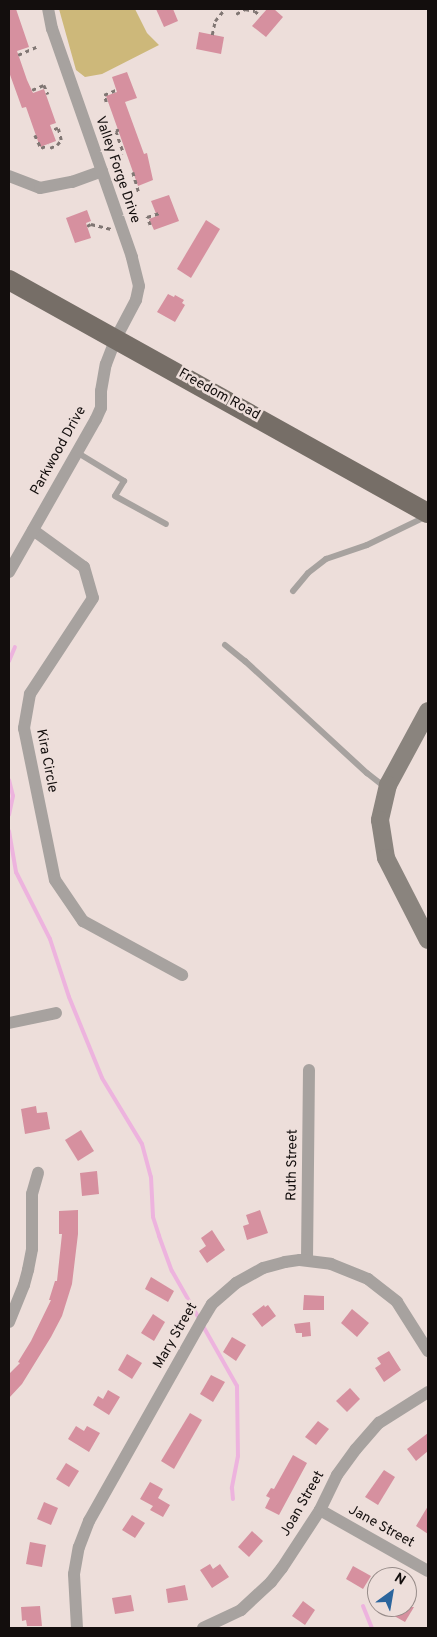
<!DOCTYPE html>
<html>
<head>
<meta charset="utf-8">
<style>
  body { margin:0 }
  #map { position:relative; width:437px; height:1637px; overflow:hidden; background:#eddeda; font-family:Overpass,sans-serif }
  div>[style] { position:absolute }
  [style*='--x'] { left:calc(var(--x)*1px); top:calc(var(--y)*1px); width:calc(var(--w)*1px); rotate:calc(var(--a)*1deg) }
  .green>* { inset:0; background:#cdb87a }
  .stream>* { height:4px; margin:-2px; padding:0 2px; transform-origin:2px; border-radius:2px; background:#edb3de }
  .building>* { inset:0; background:#d6909f }
  .path>* { height:2.5px; margin-top:-1.25px; transform-origin:0; background:repeating-linear-gradient(90deg,#807673 0 4px,transparent 0 8px) }
  .lane>* { height:6px; margin:-3px; padding:0 3px; transform-origin:3px; border-radius:3px; background:#a7a29f }
  .street>* { height:12px; margin:-6px; padding:0 6px; transform-origin:6px; border-radius:6px; background:#a7a29f }
  .secondary>* { height:18px; margin:-9px; padding:0 9px; transform-origin:9px; border-radius:9px; background:#8a847e }
  .primary>* { height:20px; margin:-10px; padding:0 10px; transform-origin:10px; border-radius:10px; background:#766e67 }
  span { translate:-50% -50%; white-space:nowrap; text-align:center; line-height:1.15; -webkit-text-stroke:5px #eddeda; paint-order:stroke }
  .street-label { font-size:14px; color:#130e0d }
  .frame { position:absolute; inset:0; border:10px solid #130e0d; pointer-events:none }
  .north { position:absolute; left:367px; top:1567px; width:50px; height:50px; box-sizing:border-box; background:#eddeda; border:1px solid #968b88; border-radius:50%; rotate:32deg; font-size:14px; font-weight:700; line-height:20px; text-align:center; color:#130e0d }
  .north::after { content:''; display:block; margin:auto; width:18px; height:22px; background:#2b659d; clip-path:polygon(50% 0,100% 100%,50% 72%,0 100%) }
</style>
</head>
<body>
<div id="map">
  <div class="green">
    <div style="clip-path:polygon(59px 9px,135px 9px,147px 33px,159px 45px,102px 74px,85px 77px,76px 70px)"></div>
  </div>
  <div class="stream">
    <div style="--x:9;--y:661;--w:15;--a:-67"></div>
    <div style="--x:9;--y:780;--w:16;--a:76"></div>
    <div style="--x:13;--y:796;--w:19;--a:102"></div>
    <div style="--x:9;--y:831;--w:42;--a:80.3"></div>
    <div style="--x:16;--y:872;--w:75;--a:63.1"></div>
    <div style="--x:50;--y:939;--w:61;--a:71.9"></div>
    <div style="--x:69;--y:997;--w:87;--a:67.8"></div>
    <div style="--x:102;--y:1078;--w:77;--a:58.8"></div>
    <div style="--x:142;--y:1144;--w:34;--a:75"></div>
    <div style="--x:151;--y:1177;--w:40;--a:87.1"></div>
    <div style="--x:153;--y:1217;--w:20;--a:72"></div>
    <div style="--x:159;--y:1236;--w:37;--a:70"></div>
    <div style="--x:172;--y:1271;--w:56;--a:60.3"></div>
    <div style="--x:203;--y:1326;--w:69;--a:60.5"></div>
    <div style="--x:237;--y:1386;--w:70;--a:89.2"></div>
    <div style="--x:238;--y:1456;--w:33;--a:101"></div>
    <div style="--x:232;--y:1488;--w:11;--a:85"></div>
    <div style="--x:363;--y:1606;--w:24;--a:68"></div>
  </div>
  <div class="building">
    <div style="clip-path:polygon(9px 9px,16px 9px,29px 47px,17px 51px,27px 80px,33px 93px,44px 89px,56px 123px,50px 125px,56px 141px,40px 147px,26px 107px,22px 108px,9px 72px)"></div>
    <div style="clip-path:polygon(156px 9px,173px 9px,178px 21px,164px 27px)"></div>
    <div style="clip-path:polygon(267px 9px,274px 9px,283px 17px,266px 37px,252px 26px)"></div>
    <div style="clip-path:polygon(199px 32px,224px 37px,221px 54px,196px 49px)"></div>
    <div style="clip-path:polygon(127px 72px,137px 98px,125px 102px,144px 154px,147px 153px,153px 180px,138px 186px,106px 96px,117px 92px,112px 77px)"></div>
    <div style="clip-path:polygon(169px 195px,179px 221px,154px 230px,149px 219px,157px 216px,151px 201px)"></div>
    <div style="clip-path:polygon(87px 210px,91px 221px,86px 223px,91px 238px,75px 243px,66px 218px)"></div>
    <div style="clip-path:polygon(206px 220px,220px 229px,191px 278px,177px 269px)"></div>
    <div style="clip-path:polygon(168px 294px,174px 297px,175px 295px,184px 300px,182px 303px,185px 305px,175px 322px,157px 312px)"></div>
    <div style="clip-path:polygon(36px 1106px,37px 1113px,47px 1112px,50px 1129px,25px 1134px,21px 1109px)"></div>
    <div style="clip-path:polygon(81px 1130px,94px 1151px,78px 1161px,65px 1140px)"></div>
    <div style="clip-path:polygon(97px 1171px,99px 1194px,82px 1196px,80px 1173px)"></div>
    <div style="clip-path:polygon(78px 1210px,78px 1234px,72px 1284px,62px 1316px,51px 1337px,22px 1384px,9px 1398px,9px 1374px,20px 1363px,18px 1362px,31px 1341px,51px 1300px,49px 1300px,55px 1281px,57px 1281px,62px 1234px,59px 1234px,59px 1211px)"></div>
    <div style="clip-path:polygon(260px 1210px,268px 1233px,247px 1240px,243px 1226px,249px 1224px,246px 1215px)"></div>
    <div style="clip-path:polygon(212px 1230px,225px 1250px,207px 1263px,199px 1251px,206px 1246px,201px 1238px)"></div>
    <div style="clip-path:polygon(151px 1277px,174px 1291px,168px 1302px,145px 1289px)"></div>
    <div style="clip-path:polygon(304px 1295px,324px 1296px,324px 1310px,303px 1310px)"></div>
    <div style="clip-path:polygon(264px 1305px,265px 1307px,268px 1305px,276px 1316px,262px 1327px,252px 1314px)"></div>
    <div style="clip-path:polygon(352px 1309px,369px 1323px,357px 1337px,341px 1323px)"></div>
    <div style="clip-path:polygon(153px 1314px,165px 1322px,154px 1341px,141px 1333px)"></div>
    <div style="clip-path:polygon(310px 1322px,311px 1336px,302px 1337px,302px 1333px,296px 1333px,294px 1324px)"></div>
    <div style="clip-path:polygon(232px 1337px,246px 1345px,236px 1361px,223px 1352px)"></div>
    <div style="clip-path:polygon(389px 1351px,401px 1370px,384px 1382px,375px 1368px,381px 1364px,377px 1358px)"></div>
    <div style="clip-path:polygon(127px 1354px,142px 1363px,132px 1379px,118px 1370px)"></div>
    <div style="clip-path:polygon(211px 1375px,225px 1382px,213px 1402px,200px 1394px)"></div>
    <div style="clip-path:polygon(350px 1388px,360px 1399px,347px 1412px,336px 1401px)"></div>
    <div style="clip-path:polygon(108px 1390px,120px 1397px,109px 1415px,93px 1405px,98px 1396px,103px 1399px)"></div>
    <div style="clip-path:polygon(190px 1413px,202px 1420px,174px 1469px,161px 1461px)"></div>
    <div style="clip-path:polygon(318px 1421px,329px 1429px,316px 1445px,305px 1437px)"></div>
    <div style="clip-path:polygon(76px 1426px,84px 1431px,87px 1426px,100px 1433px,89px 1452px,68px 1439px)"></div>
    <div style="clip-path:polygon(428px 1433px,428px 1451px,416px 1461px,407px 1449px)"></div>
    <div style="clip-path:polygon(293px 1455px,307px 1463px,279px 1515px,265px 1508px,270px 1498px,266px 1496px,271px 1488px,274px 1489px)"></div>
    <div style="clip-path:polygon(66px 1463px,79px 1471px,69px 1487px,56px 1479px)"></div>
    <div style="clip-path:polygon(384px 1470px,395px 1477px,378px 1505px,365px 1497px)"></div>
    <div style="clip-path:polygon(150px 1482px,163px 1489px,158px 1498px,170px 1505px,163px 1517px,150px 1510px,153px 1506px,140px 1499px)"></div>
    <div style="clip-path:polygon(44px 1502px,58px 1508px,51px 1525px,37px 1519px)"></div>
    <div style="clip-path:polygon(428px 1506px,428px 1534px,416px 1526px)"></div>
    <div style="clip-path:polygon(132px 1515px,145px 1523px,135px 1538px,122px 1530px)"></div>
    <div style="clip-path:polygon(252px 1531px,263px 1541px,249px 1557px,238px 1547px)"></div>
    <div style="clip-path:polygon(30px 1542px,46px 1545px,42px 1567px,26px 1564px)"></div>
    <div style="clip-path:polygon(210px 1564px,213px 1569px,220px 1564px,229px 1577px,212px 1588px,200px 1570px)"></div>
    <div style="clip-path:polygon(353px 1566px,371px 1576px,363px 1589px,346px 1579px)"></div>
    <div style="clip-path:polygon(185px 1585px,188px 1600px,168px 1603px,166px 1589px)"></div>
    <div style="clip-path:polygon(131px 1595px,134px 1611px,115px 1614px,112px 1598px)"></div>
    <div style="clip-path:polygon(303px 1601px,315px 1610px,305px 1625px,292px 1616px)"></div>
    <div style="clip-path:polygon(40px 1606px,42px 1626px,27px 1626px,26px 1620px,22px 1621px,21px 1607px)"></div>
    <div style="clip-path:polygon(378px 1607px,414px 1607px,405px 1622px)"></div>
  </div>
  <div class="path">
    <div style="--x:173;--y:9;--w:1;--a:0"></div>
    <div style="--x:236;--y:14;--w:10;--a:-29"></div>
    <div style="--x:245;--y:9;--w:10;--a:11"></div>
    <div style="--x:255;--y:11;--w:8;--a:40"></div>
    <div style="--x:212;--y:35;--w:14;--a:-78"></div>
    <div style="--x:215;--y:21;--w:13;--a:-51"></div>
    <div style="--x:18;--y:55;--w:20;--a:-24"></div>
    <div style="--x:32;--y:90;--w:13;--a:-23"></div>
    <div style="--x:44;--y:85;--w:10;--a:66"></div>
    <div style="--x:106;--y:102;--w:7;--a:-106"></div>
    <div style="--x:104;--y:95;--w:13;--a:-23"></div>
    <div style="--x:119;--y:130;--w:3;--a:162"></div>
    <div style="--x:116;--y:131;--w:24;--a:71"></div>
    <div style="--x:35;--y:135;--w:14;--a:65"></div>
    <div style="--x:41;--y:148;--w:8;--a:-23"></div>
    <div style="--x:50;--y:148;--w:8;--a:-23"></div>
    <div style="--x:57;--y:145;--w:6;--a:-51"></div>
    <div style="--x:61;--y:140;--w:12;--a:-104"></div>
    <div style="--x:58;--y:128;--w:7;--a:153"></div>
    <div style="--x:133;--y:172;--w:22;--a:74"></div>
    <div style="--x:150;--y:225;--w:9;--a:-111"></div>
    <div style="--x:147;--y:217;--w:13;--a:-18"></div>
    <div style="--x:87;--y:226;--w:4;--a:-27"></div>
    <div style="--x:91;--y:224;--w:21;--a:14"></div>
  </div>
  <div class="lane">
    <div style="--x:78;--y:453;--w:54;--a:31.3"></div>
    <div style="--x:124;--y:481;--w:17;--a:121"></div>
    <div style="--x:115;--y:496;--w:58;--a:28.8"></div>
    <div style="--x:293;--y:591;--w:23;--a:-50"></div>
    <div style="--x:308;--y:573;--w:23;--a:-38"></div>
    <div style="--x:326;--y:559;--w:43;--a:-18.9"></div>
    <div style="--x:367;--y:545;--w:67;--a:-25.8"></div>
    <div style="--x:225;--y:645;--w:26;--a:39"></div>
    <div style="--x:245;--y:661;--w:166;--a:42.6"></div>
    <div style="--x:367;--y:773;--w:24;--a:38"></div>
  </div>
  <div class="street">
    <div style="--x:9;--y:176;--w:33;--a:21"></div>
    <div style="--x:40;--y:188;--w:33;--a:-11"></div>
    <div style="--x:72;--y:182;--w:32;--a:-20"></div>
    <div style="--x:33;--y:530;--w:63;--a:36"></div>
    <div style="--x:84;--y:567;--w:32;--a:74"></div>
    <div style="--x:93;--y:598;--w:115;--a:123.3"></div>
    <div style="--x:30;--y:694;--w:35;--a:100"></div>
    <div style="--x:24;--y:728;--w:155;--a:78.5"></div>
    <div style="--x:55;--y:880;--w:50;--a:55.7"></div>
    <div style="--x:83;--y:921;--w:113;--a:28.6"></div>
    <div style="--x:9;--y:572;--w:176;--a:-60.4"></div>
    <div style="--x:96;--y:419;--w:12;--a:-66"></div>
    <div style="--x:101;--y:408;--w:17;--a:-90"></div>
    <div style="--x:101;--y:391;--w:27;--a:-80"></div>
    <div style="--x:106;--y:364;--w:28;--a:-69"></div>
    <div style="--x:116;--y:338;--w:43;--a:-62.2"></div>
    <div style="--x:136;--y:300;--w:14;--a:-78"></div>
    <div style="--x:139;--y:286;--w:30;--a:-104"></div>
    <div style="--x:132;--y:257;--w:242;--a:-109.3"></div>
    <div style="--x:52;--y:29;--w:20;--a:-101"></div>
    <div style="--x:9;--y:1023;--w:48;--a:-12"></div>
    <div style="--x:307;--y:1260;--w:190;--a:-89.4"></div>
    <div style="--x:9;--y:1322;--w:40;--a:-68"></div>
    <div style="--x:24;--y:1285;--w:16;--a:-75"></div>
    <div style="--x:28;--y:1270;--w:21;--a:-79"></div>
    <div style="--x:32;--y:1249;--w:55;--a:-90"></div>
    <div style="--x:32;--y:1194;--w:22;--a:-74"></div>
    <div style="--x:320;--y:1510;--w:124;--a:29.5"></div>
    <div style="--x:77;--y:1628;--w:54;--a:-93.2"></div>
    <div style="--x:74;--y:1574;--w:27;--a:-80"></div>
    <div style="--x:79;--y:1547;--w:28;--a:-69"></div>
    <div style="--x:89;--y:1521;--w:232;--a:-60.6"></div>
    <div style="--x:203;--y:1319;--w:17;--a:-59"></div>
    <div style="--x:212;--y:1304;--w:32;--a:-41"></div>
    <div style="--x:236;--y:1283;--w:31;--a:-29"></div>
    <div style="--x:263;--y:1268;--w:23;--a:-15"></div>
    <div style="--x:285;--y:1262;--w:15;--a:-8"></div>
    <div style="--x:300;--y:1260;--w:31;--a:7"></div>
    <div style="--x:331;--y:1264;--w:40;--a:22"></div>
    <div style="--x:368;--y:1279;--w:37;--a:38"></div>
    <div style="--x:397;--y:1302;--w:58;--a:57.7"></div>
    <div style="--x:203;--y:1628;--w:42;--a:-25.3"></div>
    <div style="--x:241;--y:1610;--w:41;--a:-43"></div>
    <div style="--x:271;--y:1582;--w:18;--a:-52"></div>
    <div style="--x:282;--y:1568;--w:69;--a:-56.8"></div>
    <div style="--x:320;--y:1510;--w:39;--a:-64"></div>
    <div style="--x:337;--y:1475;--w:32;--a:-54"></div>
    <div style="--x:356;--y:1449;--w:35;--a:-49"></div>
    <div style="--x:379;--y:1423;--w:58;--a:-32.3"></div>
  </div>
  <div class="secondary">
    <div style="--x:428;--y:711;--w:84;--a:118.4"></div>
    <div style="--x:388;--y:785;--w:36;--a:103"></div>
    <div style="--x:380;--y:820;--w:38;--a:81"></div>
    <div style="--x:386;--y:858;--w:92;--a:62.9"></div>
  </div>
  <div class="primary">
    <div style="--x:9;--y:280;--w:479;--a:29.1"></div>
  </div>
  <div class="street-label">
    <span style="left:117px;top:170px;rotate:71deg">Valley Forge Drive</span>
    <span style="left:219px;top:395px;rotate:29deg">Freedom Road</span>
    <span style="left:59px;top:451px;rotate:-61deg">Parkwood Drive</span>
    <span style="left:46px;top:761px;rotate:79deg">Kira Circle</span>
    <span style="left:293px;top:1165px;rotate:-89deg">Ruth Street</span>
    <span style="left:176px;top:1336px;rotate:-60deg">Mary Street</span>
    <span style="left:303px;top:1504px;rotate:-60deg">Joan Street</span>
    <span style="left:381px;top:1527px;rotate:29deg">Jane Street</span>
  </div>
  <div class="frame"></div>
  <div class="north">N</div>
</div>
</body>
</html>
